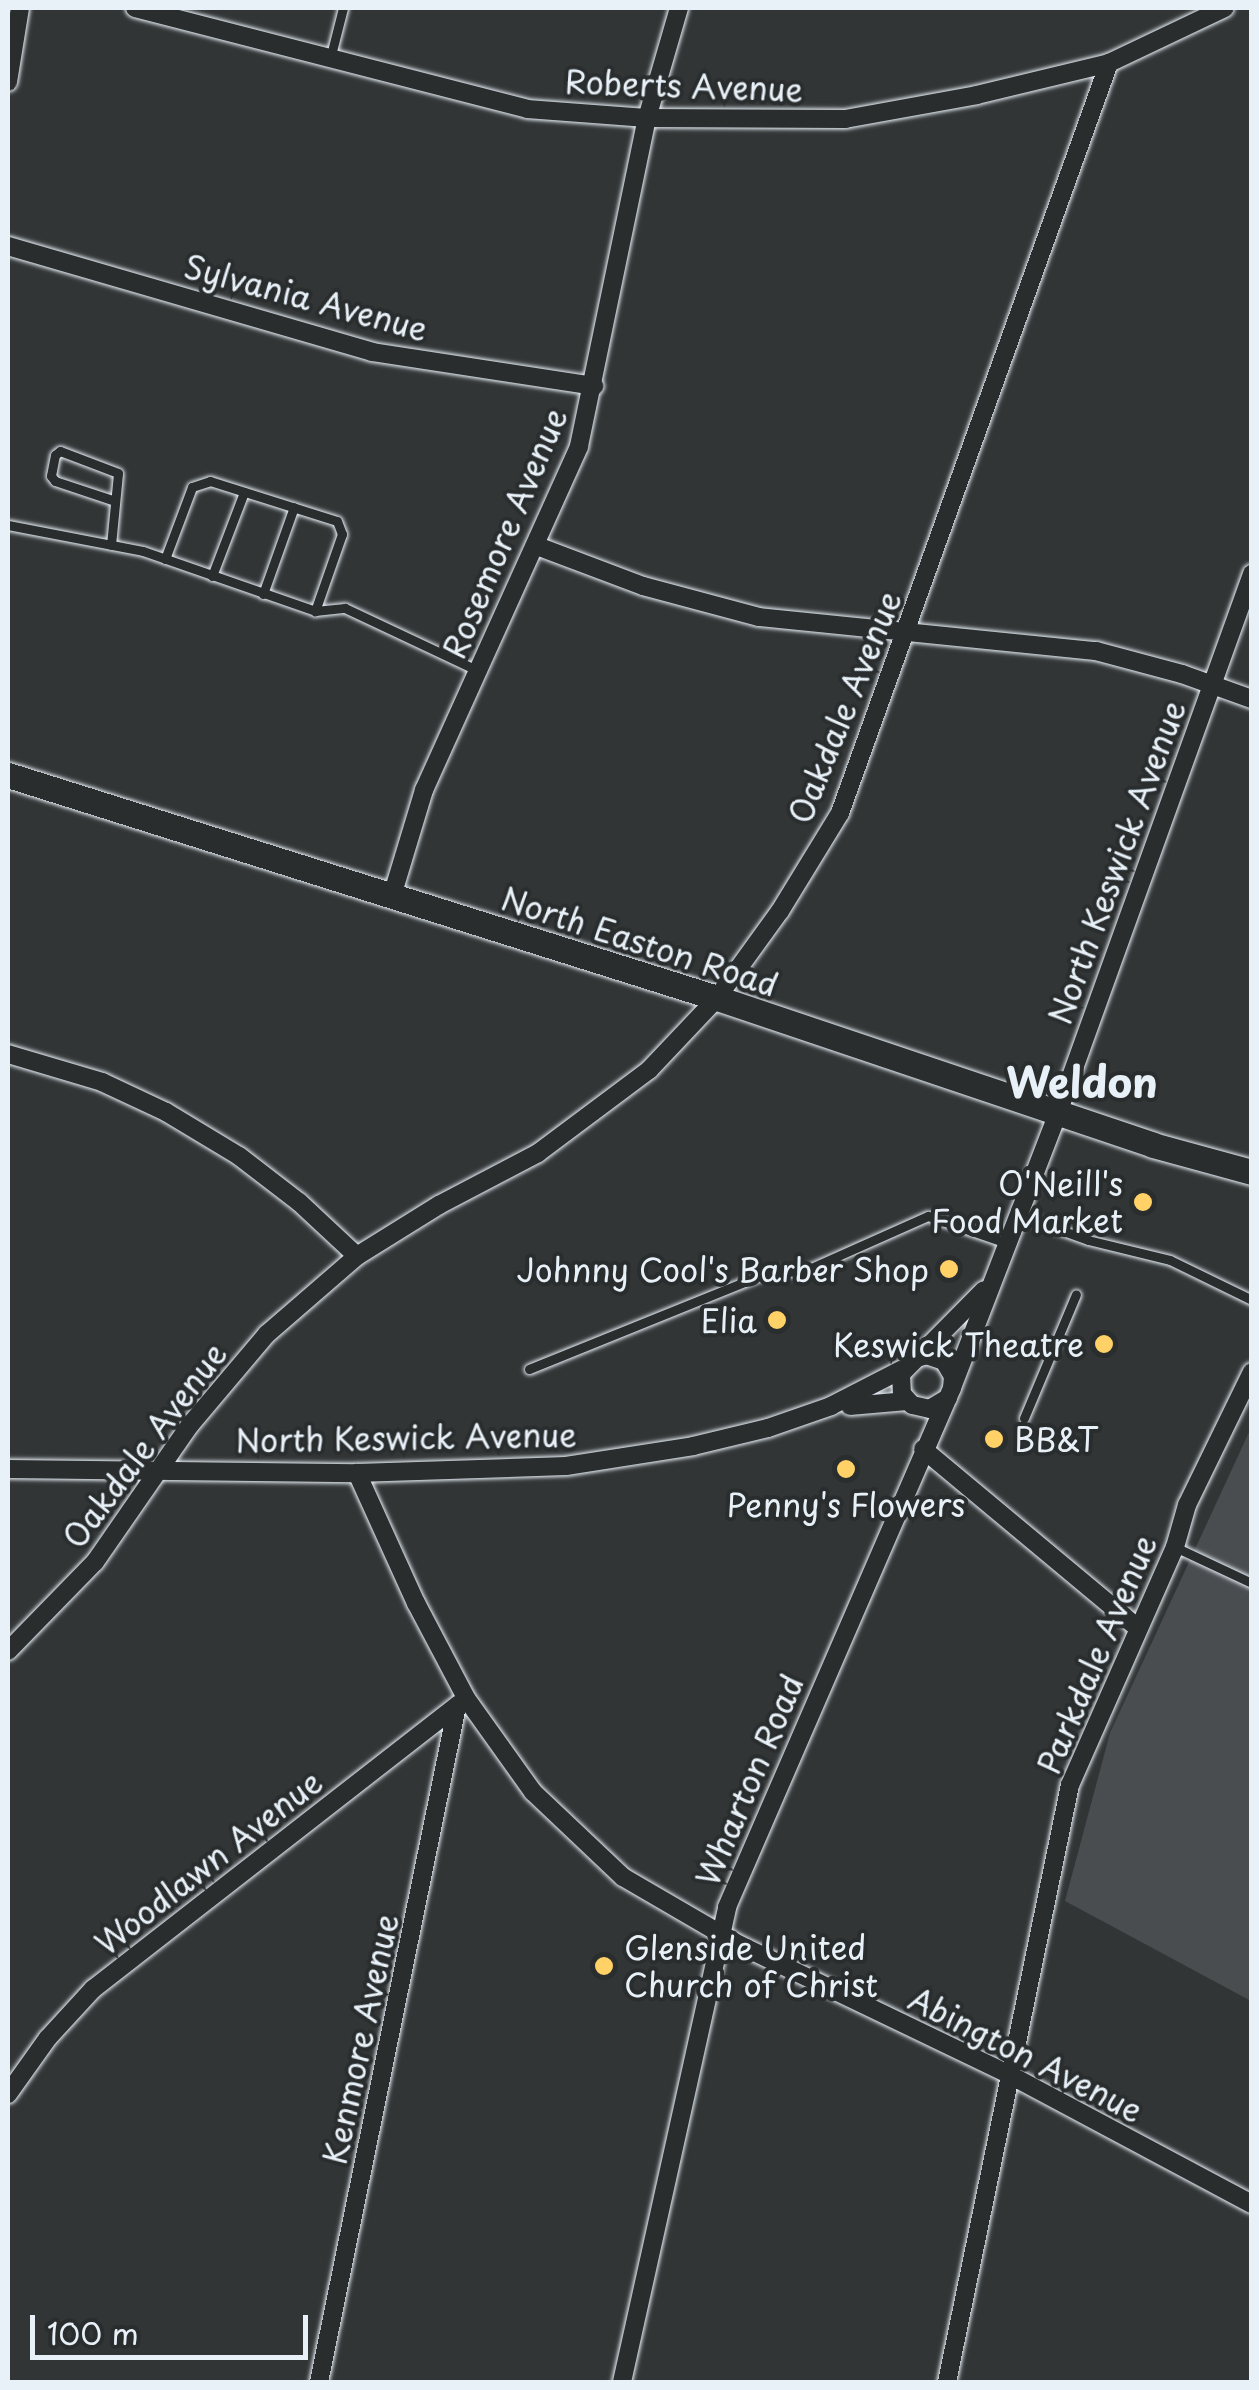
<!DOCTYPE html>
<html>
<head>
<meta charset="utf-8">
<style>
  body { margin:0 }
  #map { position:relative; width:1259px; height:2390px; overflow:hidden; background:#323536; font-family:"Playpen Sans",sans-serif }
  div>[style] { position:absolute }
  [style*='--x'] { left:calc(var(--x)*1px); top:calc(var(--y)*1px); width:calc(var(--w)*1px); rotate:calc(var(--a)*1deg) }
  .green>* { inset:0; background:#494d4f }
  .roads { filter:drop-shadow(0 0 2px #e8f1f8) drop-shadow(0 0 2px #e8f1f8) }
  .lane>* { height:9px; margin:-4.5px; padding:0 4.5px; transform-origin:4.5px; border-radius:4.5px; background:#2a2d2e }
  .street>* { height:18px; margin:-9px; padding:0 9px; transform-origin:9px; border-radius:9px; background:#2a2d2e }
  .secondary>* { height:25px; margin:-12.5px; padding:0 12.5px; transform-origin:12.5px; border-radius:12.5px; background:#2a2d2e }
  .dots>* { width:28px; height:28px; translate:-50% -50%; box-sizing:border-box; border:5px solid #2a2d2e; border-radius:50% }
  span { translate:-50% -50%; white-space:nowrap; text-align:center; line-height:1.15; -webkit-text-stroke:8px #2a2d2e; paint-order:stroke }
  .street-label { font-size:32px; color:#e8f1f8 }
  .poi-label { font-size:32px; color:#e8f1f8 }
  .right { translate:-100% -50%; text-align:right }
  .left { translate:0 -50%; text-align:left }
  .district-label { font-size:42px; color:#e8f1f8; font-weight:700 }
  .frame { position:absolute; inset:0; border:10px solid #e8f1f8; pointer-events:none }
  .scale { position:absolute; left:30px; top:2315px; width:278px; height:45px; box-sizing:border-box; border:5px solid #e8f1f8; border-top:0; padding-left:12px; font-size:30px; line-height:35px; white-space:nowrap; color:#e8f1f8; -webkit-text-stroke:8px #2a2d2e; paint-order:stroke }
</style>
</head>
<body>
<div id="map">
  <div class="green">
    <div style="clip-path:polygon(1251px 1428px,1251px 2001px,1065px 1901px,1110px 1733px)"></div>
  </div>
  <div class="roads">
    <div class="lane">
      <div style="--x:330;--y:59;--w:53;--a:-75.7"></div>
      <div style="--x:8;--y:525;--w:137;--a:10.9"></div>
      <div style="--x:143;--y:551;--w:182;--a:19.2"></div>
      <div style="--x:315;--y:611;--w:30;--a:-6"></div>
      <div style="--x:345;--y:608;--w:146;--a:25.2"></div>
      <div style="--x:111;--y:545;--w:72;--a:-84.4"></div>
      <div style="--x:118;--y:473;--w:62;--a:-159.2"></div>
      <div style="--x:60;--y:451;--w:6;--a:141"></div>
      <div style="--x:55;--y:455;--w:21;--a:101"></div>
      <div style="--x:51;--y:476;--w:6;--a:51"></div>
      <div style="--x:55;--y:481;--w:63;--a:18.4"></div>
      <div style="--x:165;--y:559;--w:77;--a:-69.4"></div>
      <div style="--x:192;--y:487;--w:19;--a:-18"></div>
      <div style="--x:210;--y:481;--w:133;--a:17.5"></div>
      <div style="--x:337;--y:521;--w:14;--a:69"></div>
      <div style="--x:342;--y:534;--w:82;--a:109.3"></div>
      <div style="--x:212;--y:576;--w:90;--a:-69.1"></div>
      <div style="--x:263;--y:594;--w:92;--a:-70.4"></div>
      <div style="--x:1019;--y:1215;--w:73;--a:19.9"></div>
      <div style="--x:1088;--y:1240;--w:84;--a:13.7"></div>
      <div style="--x:1170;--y:1260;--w:91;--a:26"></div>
      <div style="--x:529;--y:1369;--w:262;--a:-22"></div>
      <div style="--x:772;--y:1271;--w:30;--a:2"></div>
      <div style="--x:802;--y:1272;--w:138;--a:-24"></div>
      <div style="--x:928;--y:1216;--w:83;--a:18.9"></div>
      <div style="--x:1024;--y:1418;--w:134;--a:-67.2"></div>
      <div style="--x:1175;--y:1547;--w:85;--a:25.1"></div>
    </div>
    <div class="street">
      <div style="--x:135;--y:8;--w:405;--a:14.4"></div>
      <div style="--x:527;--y:109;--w:120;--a:4.3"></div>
      <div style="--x:647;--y:118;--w:198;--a:0.3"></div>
      <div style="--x:845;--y:119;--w:134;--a:-10.3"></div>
      <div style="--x:977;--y:95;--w:136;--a:-13.6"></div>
      <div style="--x:1109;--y:63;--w:128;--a:-25.4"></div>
      <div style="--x:8;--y:82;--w:75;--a:-80.8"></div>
      <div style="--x:8;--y:246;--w:379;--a:16.2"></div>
      <div style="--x:372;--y:352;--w:225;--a:8.7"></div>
      <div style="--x:537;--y:546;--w:113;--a:20.7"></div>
      <div style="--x:643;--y:586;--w:120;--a:15"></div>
      <div style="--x:759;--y:617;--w:339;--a:5.8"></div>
      <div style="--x:1096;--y:651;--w:89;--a:15"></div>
      <div style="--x:1182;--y:674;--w:74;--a:19.7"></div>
      <div style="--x:392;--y:896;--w:111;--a:-73.2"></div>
      <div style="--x:424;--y:790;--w:377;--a:-65.7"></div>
      <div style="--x:579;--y:446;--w:335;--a:-78.3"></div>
      <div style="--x:647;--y:118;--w:115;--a:-73.8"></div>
      <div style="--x:8;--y:1054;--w:98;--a:16.6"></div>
      <div style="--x:102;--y:1082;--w:71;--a:25.1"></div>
      <div style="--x:166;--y:1112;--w:85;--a:31.1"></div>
      <div style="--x:239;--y:1156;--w:76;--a:37.5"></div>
      <div style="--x:299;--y:1202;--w:79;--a:43"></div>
      <div style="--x:953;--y:1385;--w:295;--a:-68.9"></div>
      <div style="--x:1059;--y:1110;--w:570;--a:-70.2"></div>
      <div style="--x:948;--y:1398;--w:21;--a:149"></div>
      <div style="--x:930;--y:1409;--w:18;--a:-167"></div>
      <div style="--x:912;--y:1405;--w:15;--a:-132"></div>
      <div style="--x:902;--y:1394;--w:20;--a:-93"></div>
      <div style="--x:901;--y:1374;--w:118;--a:-45.3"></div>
      <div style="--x:850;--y:1406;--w:57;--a:-5"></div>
      <div style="--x:923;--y:1449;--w:278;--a:39.8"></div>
      <div style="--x:8;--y:1469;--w:349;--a:0.7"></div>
      <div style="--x:357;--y:1473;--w:209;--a:-1.9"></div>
      <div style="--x:566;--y:1466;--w:129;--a:-8.9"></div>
      <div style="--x:693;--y:1446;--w:77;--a:-13.5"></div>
      <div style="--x:768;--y:1428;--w:67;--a:-19.2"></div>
      <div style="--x:831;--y:1406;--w:81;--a:-27.2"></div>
      <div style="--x:357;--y:1473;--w:143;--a:65.6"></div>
      <div style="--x:416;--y:1603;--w:107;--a:62.2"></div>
      <div style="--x:466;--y:1698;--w:115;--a:54.5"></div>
      <div style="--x:533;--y:1792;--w:124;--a:43.4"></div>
      <div style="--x:623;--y:1877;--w:135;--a:30.2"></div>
      <div style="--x:740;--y:1945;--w:300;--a:25.7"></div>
      <div style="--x:1010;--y:2075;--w:274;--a:28.1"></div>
      <div style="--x:8;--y:1651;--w:124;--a:-45.7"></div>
      <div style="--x:95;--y:1562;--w:167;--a:-55.3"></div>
      <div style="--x:190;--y:1425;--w:119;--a:-49.8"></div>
      <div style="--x:267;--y:1334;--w:119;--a:-40.9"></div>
      <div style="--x:357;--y:1256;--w:97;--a:-31.9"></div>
      <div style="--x:439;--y:1205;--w:112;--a:-27.7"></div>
      <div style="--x:538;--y:1153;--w:139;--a:-36.8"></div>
      <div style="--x:649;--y:1070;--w:99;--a:-46.6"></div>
      <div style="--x:717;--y:998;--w:107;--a:-54.1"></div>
      <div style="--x:780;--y:911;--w:115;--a:-58.5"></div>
      <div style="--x:840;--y:813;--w:797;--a:-70.27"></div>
      <div style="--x:8;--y:2094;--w:69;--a:-54.5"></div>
      <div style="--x:48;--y:2038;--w:67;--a:-47.4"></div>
      <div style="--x:93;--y:1989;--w:464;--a:-37.9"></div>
      <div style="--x:319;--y:2382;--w:690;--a:-78.46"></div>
      <div style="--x:622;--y:2382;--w:486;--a:-77.5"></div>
      <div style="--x:727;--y:1907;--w:566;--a:-66.56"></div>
      <div style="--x:952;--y:1388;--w:12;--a:-85"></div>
      <div style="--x:953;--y:1376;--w:17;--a:-121"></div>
      <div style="--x:944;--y:1361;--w:18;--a:-161"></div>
      <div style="--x:927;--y:1355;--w:15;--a:164"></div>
      <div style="--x:947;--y:2382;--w:610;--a:-78.36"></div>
      <div style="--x:1070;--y:1785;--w:260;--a:-66.2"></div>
      <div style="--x:1175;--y:1547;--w:44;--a:-74.1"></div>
      <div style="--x:1187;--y:1505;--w:148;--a:-64"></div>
    </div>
    <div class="secondary">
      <div style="--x:8;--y:775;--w:743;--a:17.46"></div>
      <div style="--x:717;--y:998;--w:460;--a:18.6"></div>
      <div style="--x:1153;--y:1145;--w:103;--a:15.3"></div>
    </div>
  </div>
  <div class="dots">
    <div style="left:1143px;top:1202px;background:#ffd166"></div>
    <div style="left:949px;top:1269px;background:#ffd166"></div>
    <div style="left:777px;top:1320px;background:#ffd166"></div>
    <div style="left:1104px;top:1344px;background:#ffd166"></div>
    <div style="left:994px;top:1439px;background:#ffd166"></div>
    <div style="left:846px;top:1469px;background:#ffd166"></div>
    <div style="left:604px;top:1966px;background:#ffd166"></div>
  </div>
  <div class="street-label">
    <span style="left:684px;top:85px;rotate:2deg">Roberts Avenue</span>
    <span style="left:306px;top:297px;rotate:15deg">Sylvania Avenue</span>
    <span style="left:504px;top:533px;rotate:-67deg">Rosemore Avenue</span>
    <span style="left:844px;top:707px;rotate:-68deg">Oakdale Avenue</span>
    <span style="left:1116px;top:862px;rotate:-70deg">North Keswick Avenue</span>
    <span style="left:640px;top:941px;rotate:18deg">North Easton Road</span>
    <span style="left:406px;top:1437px;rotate:-1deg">North Keswick Avenue</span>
    <span style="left:144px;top:1445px;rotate:-53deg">Oakdale Avenue</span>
    <span style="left:1096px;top:1654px;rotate:-67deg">Parkdale Avenue</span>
    <span style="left:749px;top:1780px;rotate:-67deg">Wharton Road</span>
    <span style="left:208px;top:1862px;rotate:-38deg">Woodlawn Avenue</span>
    <span style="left:360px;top:2039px;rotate:-78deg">Kenmore Avenue</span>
    <span style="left:1026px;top:2054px;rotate:27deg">Abington Avenue</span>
  </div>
  <div class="poi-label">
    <span class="right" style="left:1123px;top:1202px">O'Neill's<br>Food Market</span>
    <span class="right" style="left:929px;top:1269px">Johnny Cool's Barber Shop</span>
    <span class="right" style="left:757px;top:1320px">Elia</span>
    <span class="right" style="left:1084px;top:1344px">Keswick Theatre</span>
    <span class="left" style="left:1014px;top:1439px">BB&amp;T</span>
    <span style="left:846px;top:1504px">Penny's Flowers</span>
    <span class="left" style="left:624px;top:1966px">Glenside United<br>Church of Christ</span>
  </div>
  <div class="district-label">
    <span style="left:1082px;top:1081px">Weldon</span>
  </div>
  <div class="frame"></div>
  <div class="scale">100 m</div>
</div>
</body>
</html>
